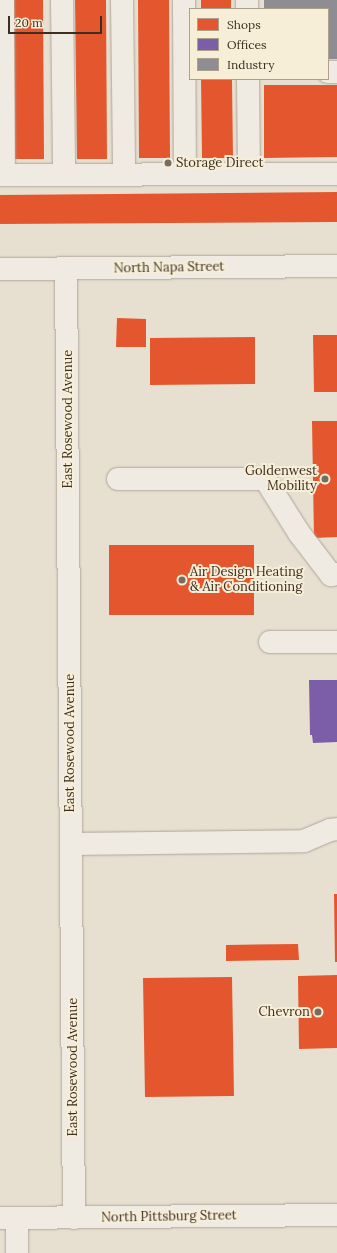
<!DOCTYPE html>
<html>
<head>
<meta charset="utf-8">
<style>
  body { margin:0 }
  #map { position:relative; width:337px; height:1253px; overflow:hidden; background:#e7e0d1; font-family:Lora,serif }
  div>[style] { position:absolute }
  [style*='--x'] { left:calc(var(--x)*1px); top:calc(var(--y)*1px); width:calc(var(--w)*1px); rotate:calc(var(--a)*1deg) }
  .shops>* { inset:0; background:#e4572e }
  .offices>* { inset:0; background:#7b5ea7 }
  .industry>* { inset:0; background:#8d8d92 }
  .roads { filter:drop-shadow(0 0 1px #ada599) drop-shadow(0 0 1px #ada599) }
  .minor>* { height:22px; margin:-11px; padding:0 11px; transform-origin:11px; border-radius:11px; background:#efebe3 }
  .dots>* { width:11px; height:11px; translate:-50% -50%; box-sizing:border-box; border:2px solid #f7eed8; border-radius:50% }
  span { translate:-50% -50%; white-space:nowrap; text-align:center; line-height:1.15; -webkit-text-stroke:4px #f7eed8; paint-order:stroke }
  .poi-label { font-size:13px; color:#3d2e20 }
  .left { translate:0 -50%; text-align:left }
  .right { translate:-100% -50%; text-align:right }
  .street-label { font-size:13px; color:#3d2e20 }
  .legend { position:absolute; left:189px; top:8px; width:140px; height:72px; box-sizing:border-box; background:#f7eed8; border:1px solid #ada18e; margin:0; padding:5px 7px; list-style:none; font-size:12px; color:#3d2e20 }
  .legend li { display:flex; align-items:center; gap:8px; height:20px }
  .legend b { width:20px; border:1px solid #ada18e }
  .scale { position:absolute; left:8px; top:16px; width:94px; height:18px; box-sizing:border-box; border:2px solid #3d2e20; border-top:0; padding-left:5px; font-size:12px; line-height:14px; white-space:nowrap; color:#3d2e20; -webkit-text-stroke:3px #f7eed8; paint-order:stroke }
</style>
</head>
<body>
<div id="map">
  <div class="shops">
    <div style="clip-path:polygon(13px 0,43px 0,44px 159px,15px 159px)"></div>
    <div style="clip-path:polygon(75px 0,106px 0,107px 159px,77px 159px)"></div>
    <div style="clip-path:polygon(138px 0,169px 0,170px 158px,139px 158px)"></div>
    <div style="clip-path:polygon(201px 0,231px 0,231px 9px,201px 9px)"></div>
    <div style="clip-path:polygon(201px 79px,232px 79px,233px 158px,202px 158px)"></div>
    <div style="clip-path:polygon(264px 85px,337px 85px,337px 157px,264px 158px)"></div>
    <div style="clip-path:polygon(337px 192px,337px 222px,0 224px,0 195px)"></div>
    <div style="clip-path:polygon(117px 318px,146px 319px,146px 347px,116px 347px)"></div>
    <div style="clip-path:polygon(313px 335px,337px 335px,337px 392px,314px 392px)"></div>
    <div style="clip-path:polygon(255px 337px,255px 384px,150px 385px,150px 338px)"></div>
    <div style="clip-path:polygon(312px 421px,337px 421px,337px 537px,314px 538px)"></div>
    <div style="clip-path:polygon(109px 545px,254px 545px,254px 615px,109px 615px)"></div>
    <div style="clip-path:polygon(334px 894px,337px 894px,337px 962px,335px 962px)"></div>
    <div style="clip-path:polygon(298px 944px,299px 960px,226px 961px,226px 945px)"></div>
    <div style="clip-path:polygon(337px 975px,337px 1048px,299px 1049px,298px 976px)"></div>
    <div style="clip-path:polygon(232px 977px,234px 1096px,145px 1097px,143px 978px)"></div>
  </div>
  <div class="offices">
    <div style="clip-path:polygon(309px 680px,337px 680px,337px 742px,313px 743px,312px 735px,310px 735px)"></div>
  </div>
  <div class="industry">
    <div style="clip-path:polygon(264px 0,337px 0,337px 59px,328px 59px,328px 9px,264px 9px)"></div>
  </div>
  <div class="roads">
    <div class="minor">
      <div style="--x:3;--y:0;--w:175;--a:89.7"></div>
      <div style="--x:62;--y:0;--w:175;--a:89.3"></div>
      <div style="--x:122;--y:0;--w:174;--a:89.3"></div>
      <div style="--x:184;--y:0;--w:174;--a:89.7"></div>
      <div style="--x:247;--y:0;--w:9;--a:90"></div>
      <div style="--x:328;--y:72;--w:9;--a:0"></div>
      <div style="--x:248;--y:79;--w:95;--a:89.4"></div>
      <div style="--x:0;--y:175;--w:337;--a:-0.2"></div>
      <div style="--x:0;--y:269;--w:337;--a:-0.5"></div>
      <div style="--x:66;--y:269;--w:949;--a:89.52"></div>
      <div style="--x:118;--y:479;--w:147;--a:0"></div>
      <div style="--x:265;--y:479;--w:64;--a:57.8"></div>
      <div style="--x:299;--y:533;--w:53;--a:52.7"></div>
      <div style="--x:331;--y:575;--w:6;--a:-9"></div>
      <div style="--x:270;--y:642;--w:67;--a:0"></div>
      <div style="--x:71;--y:844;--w:233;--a:-0.7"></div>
      <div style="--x:304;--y:841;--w:28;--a:-23"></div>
      <div style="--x:330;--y:830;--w:7;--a:-8"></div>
      <div style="--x:0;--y:1218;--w:337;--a:-0.5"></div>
      <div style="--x:17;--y:1253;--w:35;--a:-90"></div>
    </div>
  </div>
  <div class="dots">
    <div style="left:168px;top:163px;background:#786c5e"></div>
    <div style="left:325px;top:479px;background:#786c5e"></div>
    <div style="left:182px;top:580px;background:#786c5e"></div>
    <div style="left:318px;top:1012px;background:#786c5e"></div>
  </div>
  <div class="poi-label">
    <span class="left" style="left:176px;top:163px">Storage Direct</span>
    <span class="right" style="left:317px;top:479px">Goldenwest<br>Mobility</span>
    <span class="left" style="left:190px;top:580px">Air Design Heating<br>&amp; Air Conditioning</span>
    <span class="right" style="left:310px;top:1012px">Chevron</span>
  </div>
  <div class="street-label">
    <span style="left:169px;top:268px;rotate:-1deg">North Napa Street</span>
    <span style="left:68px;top:419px;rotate:-90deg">East Rosewood Avenue</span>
    <span style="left:70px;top:743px;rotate:-90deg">East Rosewood Avenue</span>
    <span style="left:73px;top:1067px;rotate:-90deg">East Rosewood Avenue</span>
    <span style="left:169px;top:1217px;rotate:-1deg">North Pittsburg Street</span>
  </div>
  <ul class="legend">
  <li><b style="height:11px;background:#e4572e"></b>Shops</li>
  <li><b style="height:11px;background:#7b5ea7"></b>Offices</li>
  <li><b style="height:11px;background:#8d8d92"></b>Industry</li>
  </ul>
  <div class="scale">20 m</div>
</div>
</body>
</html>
